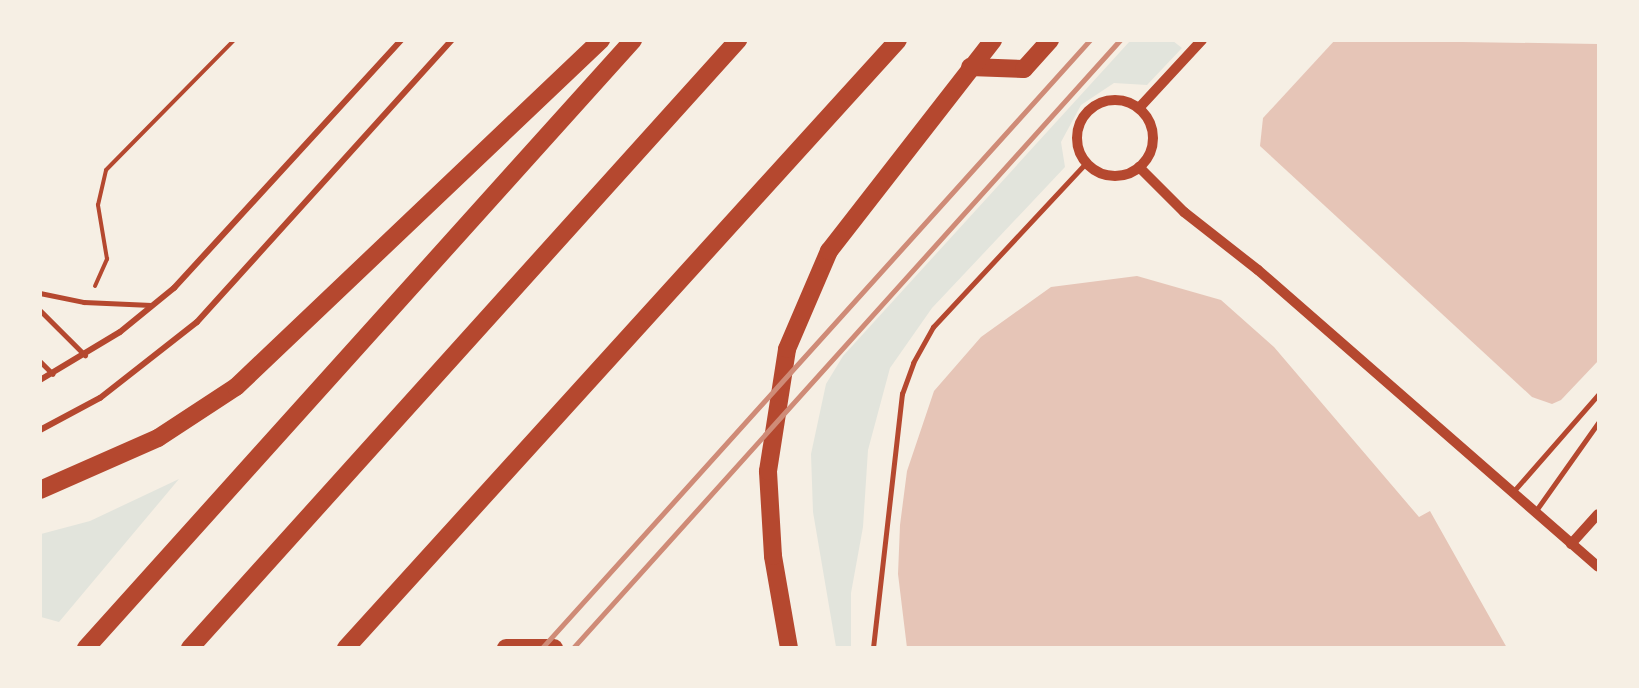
<!DOCTYPE html>
<html>
<head>
<meta charset="utf-8">
<style>
  body { margin:0 }
  #map { position:relative; width:1639px; height:688px; overflow:hidden; background:#f6efe4; font-family:"DejaVu Sans",sans-serif }
  div>[style] { position:absolute }
  [style*='--x'] { left:calc(var(--x)*1px); top:calc(var(--y)*1px); width:calc(var(--w)*1px); rotate:calc(var(--a)*1deg) }
  .green>* { inset:0; background:#e2e4dc }
  .building>* { inset:0; background:#e6c5b7 }
  .path>* { height:4px; margin:-2px; padding:0 2px; transform-origin:2px; border-radius:2px; background:#b5482f }
  .service>* { height:4.5px; margin:-2.25px; padding:0 2.25px; transform-origin:2.25px; border-radius:2.25px; background:#b5482f }
  .minor>* { height:6px; margin:-3px; padding:0 3px; transform-origin:3px; border-radius:3px; background:#b5482f }
  .tertiary>* { height:10px; margin:-5px; padding:0 5px; transform-origin:5px; border-radius:5px; background:#b5482f }
  .tertiary>.ring { margin:-5px; padding:0; box-sizing:content-box; background:none; border:10px solid #b5482f; border-radius:50% }
  .motorway>* { height:18px; margin:-9px; padding:0 9px; transform-origin:9px; border-radius:9px; background:#b5482f }
  .rail>* { height:4.5px; margin:-2.25px; padding:0 2.25px; transform-origin:2.25px; border-radius:2.25px; background:#cf8b77 }
  span { translate:-50% -50%; white-space:nowrap; text-align:center; line-height:1.15; -webkit-text-stroke:6px #f6efe4; paint-order:stroke }
  .frame { position:absolute; inset:0; border:42px solid #f6efe4; pointer-events:none }
</style>
</head>
<body>
<div id="map">
  <div class="green">
    <div style="clip-path:polygon(1130px 41px,1173px 41px,1182px 48px,1147px 85px,1114px 83px,1081px 105px,1061px 142px,1065px 167px,932px 308px,890px 368px,868px 450px,863px 527px,851px 593px,851px 647px,836px 647px,813px 512px,811px 454px,826px 384px,843px 356px)"></div>
    <div style="clip-path:polygon(179px 479px,59px 622px,41px 617px,41px 534px,90px 521px)"></div>
  </div>
  <div class="building">
    <div style="clip-path:polygon(1335px 40px,1598px 44px,1598px 361px,1561px 400px,1552px 404px,1532px 397px,1260px 146px,1263px 118px)"></div>
    <div style="clip-path:polygon(1137px 276px,1221px 300px,1274px 347px,1419px 517px,1430px 511px,1507px 648px,907px 648px,898px 574px,900px 525px,907px 471px,934px 391px,981px 337px,1051px 287px)"></div>
  </div>
  <div class="path">
    <div style="--x:95;--y:286;--w:30;--a:-66"></div>
    <div style="--x:107;--y:259;--w:55;--a:-99.5"></div>
    <div style="--x:98;--y:205;--w:36;--a:-77"></div>
    <div style="--x:106;--y:170;--w:182;--a:-45.4"></div>
  </div>
  <div class="service">
    <div style="--x:40;--y:293;--w:45;--a:11.6"></div>
    <div style="--x:84;--y:302;--w:67;--a:2.6"></div>
    <div style="--x:40;--y:310;--w:64;--a:45"></div>
    <div style="--x:40;--y:361;--w:18;--a:45"></div>
    <div style="--x:1513;--y:492;--w:129;--a:-48.8"></div>
    <div style="--x:1535;--y:512;--w:109;--a:-54.7"></div>
    <div style="--x:873;--y:648;--w:256;--a:-83.5"></div>
    <div style="--x:902;--y:394;--w:33;--a:-70"></div>
    <div style="--x:913;--y:363;--w:41;--a:-60.9"></div>
    <div style="--x:933;--y:327;--w:224;--a:-47"></div>
  </div>
  <div class="minor">
    <div style="--x:40;--y:380;--w:93;--a:-31"></div>
    <div style="--x:120;--y:332;--w:70;--a:-39.2"></div>
    <div style="--x:174;--y:288;--w:336;--a:-47.5"></div>
    <div style="--x:40;--y:430;--w:68;--a:-28.1"></div>
    <div style="--x:100;--y:398;--w:123;--a:-38.1"></div>
    <div style="--x:197;--y:322;--w:380;--a:-47.9"></div>
  </div>
  <div class="tertiary">
    <div class="ring" style="left:1077px;top:100px;width:66px;height:66px"></div>
    <div style="--x:1139;--y:108;--w:93;--a:-47.2"></div>
    <div style="--x:1139;--y:167;--w:64;--a:45"></div>
    <div style="--x:1184;--y:212;--w:94;--a:38.1"></div>
    <div style="--x:1258;--y:270;--w:451;--a:41.1"></div>
    <div style="--x:1571;--y:544;--w:40;--a:-48"></div>
  </div>
  <div class="motorway">
    <div style="--x:970;--y:67;--w:54;--a:2.1"></div>
    <div style="--x:1024;--y:69;--w:39;--a:-48"></div>
    <div style="--x:40;--y:490;--w:129;--a:-23.8"></div>
    <div style="--x:158;--y:438;--w:93;--a:-33.2"></div>
    <div style="--x:236;--y:387;--w:504;--a:-43.55"></div>
    <div style="--x:86;--y:648;--w:818;--a:-48.02"></div>
    <div style="--x:190;--y:648;--w:819;--a:-47.97"></div>
    <div style="--x:346;--y:648;--w:821;--a:-47.76"></div>
    <div style="--x:506;--y:648;--w:48;--a:0"></div>
    <div style="--x:789;--y:648;--w:93;--a:-99.9"></div>
    <div style="--x:773;--y:556;--w:85;--a:-93.4"></div>
    <div style="--x:768;--y:471;--w:123;--a:-81.1"></div>
    <div style="--x:787;--y:349;--w:107;--a:-66.8"></div>
    <div style="--x:829;--y:251;--w:267;--a:-52.1"></div>
  </div>
  <div class="rail">
    <div style="--x:542;--y:648;--w:819;--a:-47.97"></div>
    <div style="--x:573;--y:648;--w:818;--a:-48.02"></div>
  </div>
  <div class="frame"></div>
</div>
</body>
</html>
